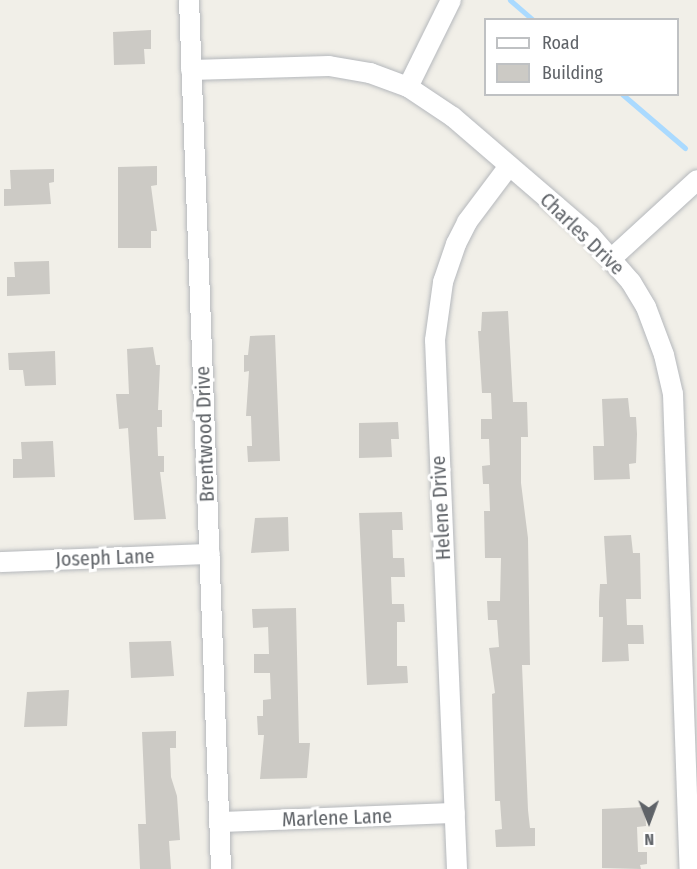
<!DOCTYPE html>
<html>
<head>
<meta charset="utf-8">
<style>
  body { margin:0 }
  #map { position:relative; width:697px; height:869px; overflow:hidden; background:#f1efe8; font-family:"Fira Sans Condensed",sans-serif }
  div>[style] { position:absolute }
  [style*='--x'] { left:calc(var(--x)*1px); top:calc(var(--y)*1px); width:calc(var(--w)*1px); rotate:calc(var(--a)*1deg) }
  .stream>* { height:5px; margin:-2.5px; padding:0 2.5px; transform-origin:2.5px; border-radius:2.5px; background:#aadaff }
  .building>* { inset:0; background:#cccac5 }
  .roads { filter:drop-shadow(0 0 2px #b5b8bc) drop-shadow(0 0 2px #b5b8bc) }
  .street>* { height:20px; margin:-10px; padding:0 10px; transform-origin:10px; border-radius:10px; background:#fff }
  span { translate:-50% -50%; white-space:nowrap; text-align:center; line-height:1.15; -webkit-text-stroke:6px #fff; paint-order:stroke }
  .street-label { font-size:20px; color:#5f6368 }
  .legend { position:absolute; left:484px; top:18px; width:195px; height:78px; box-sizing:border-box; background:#fff; border:2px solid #bfc1c3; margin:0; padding:8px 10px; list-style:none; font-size:18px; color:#5f6368 }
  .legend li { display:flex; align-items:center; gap:12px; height:30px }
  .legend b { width:30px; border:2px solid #bfc1c3 }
  .north { position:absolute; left:619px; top:791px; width:60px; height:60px; -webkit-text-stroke:4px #fff; paint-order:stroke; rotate:179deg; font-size:16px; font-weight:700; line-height:24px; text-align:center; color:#5f6368 }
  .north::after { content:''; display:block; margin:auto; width:21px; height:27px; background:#5f6368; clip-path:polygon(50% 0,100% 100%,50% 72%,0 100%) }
</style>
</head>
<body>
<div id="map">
  <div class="stream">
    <div style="--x:510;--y:0;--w:30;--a:41"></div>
    <div style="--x:622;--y:94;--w:83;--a:40.6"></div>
  </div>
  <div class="building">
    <div style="clip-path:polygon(151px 30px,151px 49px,144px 49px,145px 64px,114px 65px,113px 32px)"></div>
    <div style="clip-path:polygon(157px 166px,157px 185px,151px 186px,157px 231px,151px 231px,151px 248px,118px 248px,118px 167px)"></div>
    <div style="clip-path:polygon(54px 169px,54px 182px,49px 183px,51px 204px,4px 206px,4px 189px,11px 189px,10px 170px)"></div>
    <div style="clip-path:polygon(49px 261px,50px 294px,7px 296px,7px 277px,15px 277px,14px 262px)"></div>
    <div style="clip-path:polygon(508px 311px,513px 402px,527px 402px,528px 437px,521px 437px,521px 483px,528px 538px,530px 665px,522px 665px,528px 810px,530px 828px,535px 828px,535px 846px,496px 847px,495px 830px,502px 829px,500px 801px,495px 801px,492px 694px,495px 693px,489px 648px,499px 647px,497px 620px,488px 620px,487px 601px,500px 601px,501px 558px,485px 558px,484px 511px,490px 511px,489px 484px,483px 484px,482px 466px,490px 465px,489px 439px,481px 439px,481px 419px,492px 419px,491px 393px,482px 393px,478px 331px,481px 331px,482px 312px)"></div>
    <div style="clip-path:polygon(275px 335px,280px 461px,248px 462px,247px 446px,252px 446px,251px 416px,246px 416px,249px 371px,244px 372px,244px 355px,248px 355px,250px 336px)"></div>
    <div style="clip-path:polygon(153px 347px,156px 365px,160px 365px,158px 410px,162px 410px,162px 427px,157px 427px,158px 456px,164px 456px,164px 472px,160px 472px,166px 519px,134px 520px,128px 428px,119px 429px,116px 394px,129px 394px,127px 349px)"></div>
    <div style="clip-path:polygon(55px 351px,56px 385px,25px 386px,23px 370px,9px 370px,8px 353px)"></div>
    <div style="clip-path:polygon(628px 398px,630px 417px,636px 417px,637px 434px,636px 463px,629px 464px,630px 479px,594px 480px,593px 446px,604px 446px,602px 399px)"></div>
    <div style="clip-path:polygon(398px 422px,399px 439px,391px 439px,392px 457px,359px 458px,359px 423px)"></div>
    <div style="clip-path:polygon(53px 441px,55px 477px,13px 478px,13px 459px,22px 459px,21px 442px)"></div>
    <div style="clip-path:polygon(402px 512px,403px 530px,392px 530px,393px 558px,404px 558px,405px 577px,391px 577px,392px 604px,404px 604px,405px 622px,397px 622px,397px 666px,407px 666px,408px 683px,367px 685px,359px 513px)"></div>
    <div style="clip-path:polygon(288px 517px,289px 551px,251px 553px,255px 518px)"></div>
    <div style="clip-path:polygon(631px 535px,633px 553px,640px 553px,641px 599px,626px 599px,627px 625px,643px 625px,644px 644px,628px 644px,629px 661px,602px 662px,603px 617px,599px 617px,599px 602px,600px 584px,607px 584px,604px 536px)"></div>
    <div style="clip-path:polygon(296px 608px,299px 743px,310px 743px,307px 778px,260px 779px,264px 735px,258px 735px,257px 716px,263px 716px,263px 700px,271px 699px,270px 673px,254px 673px,254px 654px,269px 654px,268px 627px,253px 628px,252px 609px)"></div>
    <div style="clip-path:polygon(171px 641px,174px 676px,131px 678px,129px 642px)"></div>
    <div style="clip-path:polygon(69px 690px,67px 726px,24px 727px,27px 692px)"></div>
    <div style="clip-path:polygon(176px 731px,176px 748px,170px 748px,171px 777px,177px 796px,180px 840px,169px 841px,171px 869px,140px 869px,138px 824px,146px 824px,142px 732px)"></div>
    <div style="clip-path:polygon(645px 807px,646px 826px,637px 827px,638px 852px,647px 852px,647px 864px,640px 865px,641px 869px,602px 868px,602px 809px)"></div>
  </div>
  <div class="roads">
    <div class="street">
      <div style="--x:189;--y:0;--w:870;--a:87.89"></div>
      <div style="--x:191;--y:70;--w:138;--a:-1.7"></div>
      <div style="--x:329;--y:66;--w:42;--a:9.7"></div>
      <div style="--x:370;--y:73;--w:40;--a:20.2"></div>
      <div style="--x:408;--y:87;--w:54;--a:33.7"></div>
      <div style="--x:453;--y:117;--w:181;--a:40.7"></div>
      <div style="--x:590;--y:235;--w:62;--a:48.9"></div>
      <div style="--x:631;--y:282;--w:29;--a:59"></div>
      <div style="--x:646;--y:307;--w:51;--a:69.4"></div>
      <div style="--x:664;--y:355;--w:40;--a:77"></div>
      <div style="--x:673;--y:394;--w:475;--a:88"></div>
      <div style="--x:408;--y:87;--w:97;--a:-63.7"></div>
      <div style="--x:612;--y:258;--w:115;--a:-42.5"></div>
      <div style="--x:0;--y:562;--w:210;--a:-2.2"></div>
      <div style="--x:219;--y:822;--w:236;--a:-2.2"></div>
      <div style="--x:457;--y:869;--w:529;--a:-92.38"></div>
      <div style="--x:435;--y:340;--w:59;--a:-82.1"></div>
      <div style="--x:443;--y:282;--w:40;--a:-71.1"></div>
      <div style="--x:456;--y:244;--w:25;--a:-63"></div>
      <div style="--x:467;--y:222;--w:70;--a:-53.1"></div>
    </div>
  </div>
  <div class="street-label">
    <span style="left:582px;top:234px;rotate:44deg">Charles Drive</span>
    <span style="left:205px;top:434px;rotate:-92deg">Brentwood Drive</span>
    <span style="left:441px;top:508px;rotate:-93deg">Helene Drive</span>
    <span style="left:105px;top:558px;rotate:-2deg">Joseph Lane</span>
    <span style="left:337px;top:818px;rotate:-2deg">Marlene Lane</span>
  </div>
  <ul class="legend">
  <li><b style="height:8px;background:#fff"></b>Road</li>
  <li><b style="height:16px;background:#cccac5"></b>Building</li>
  </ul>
  <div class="north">N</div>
</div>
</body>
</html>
